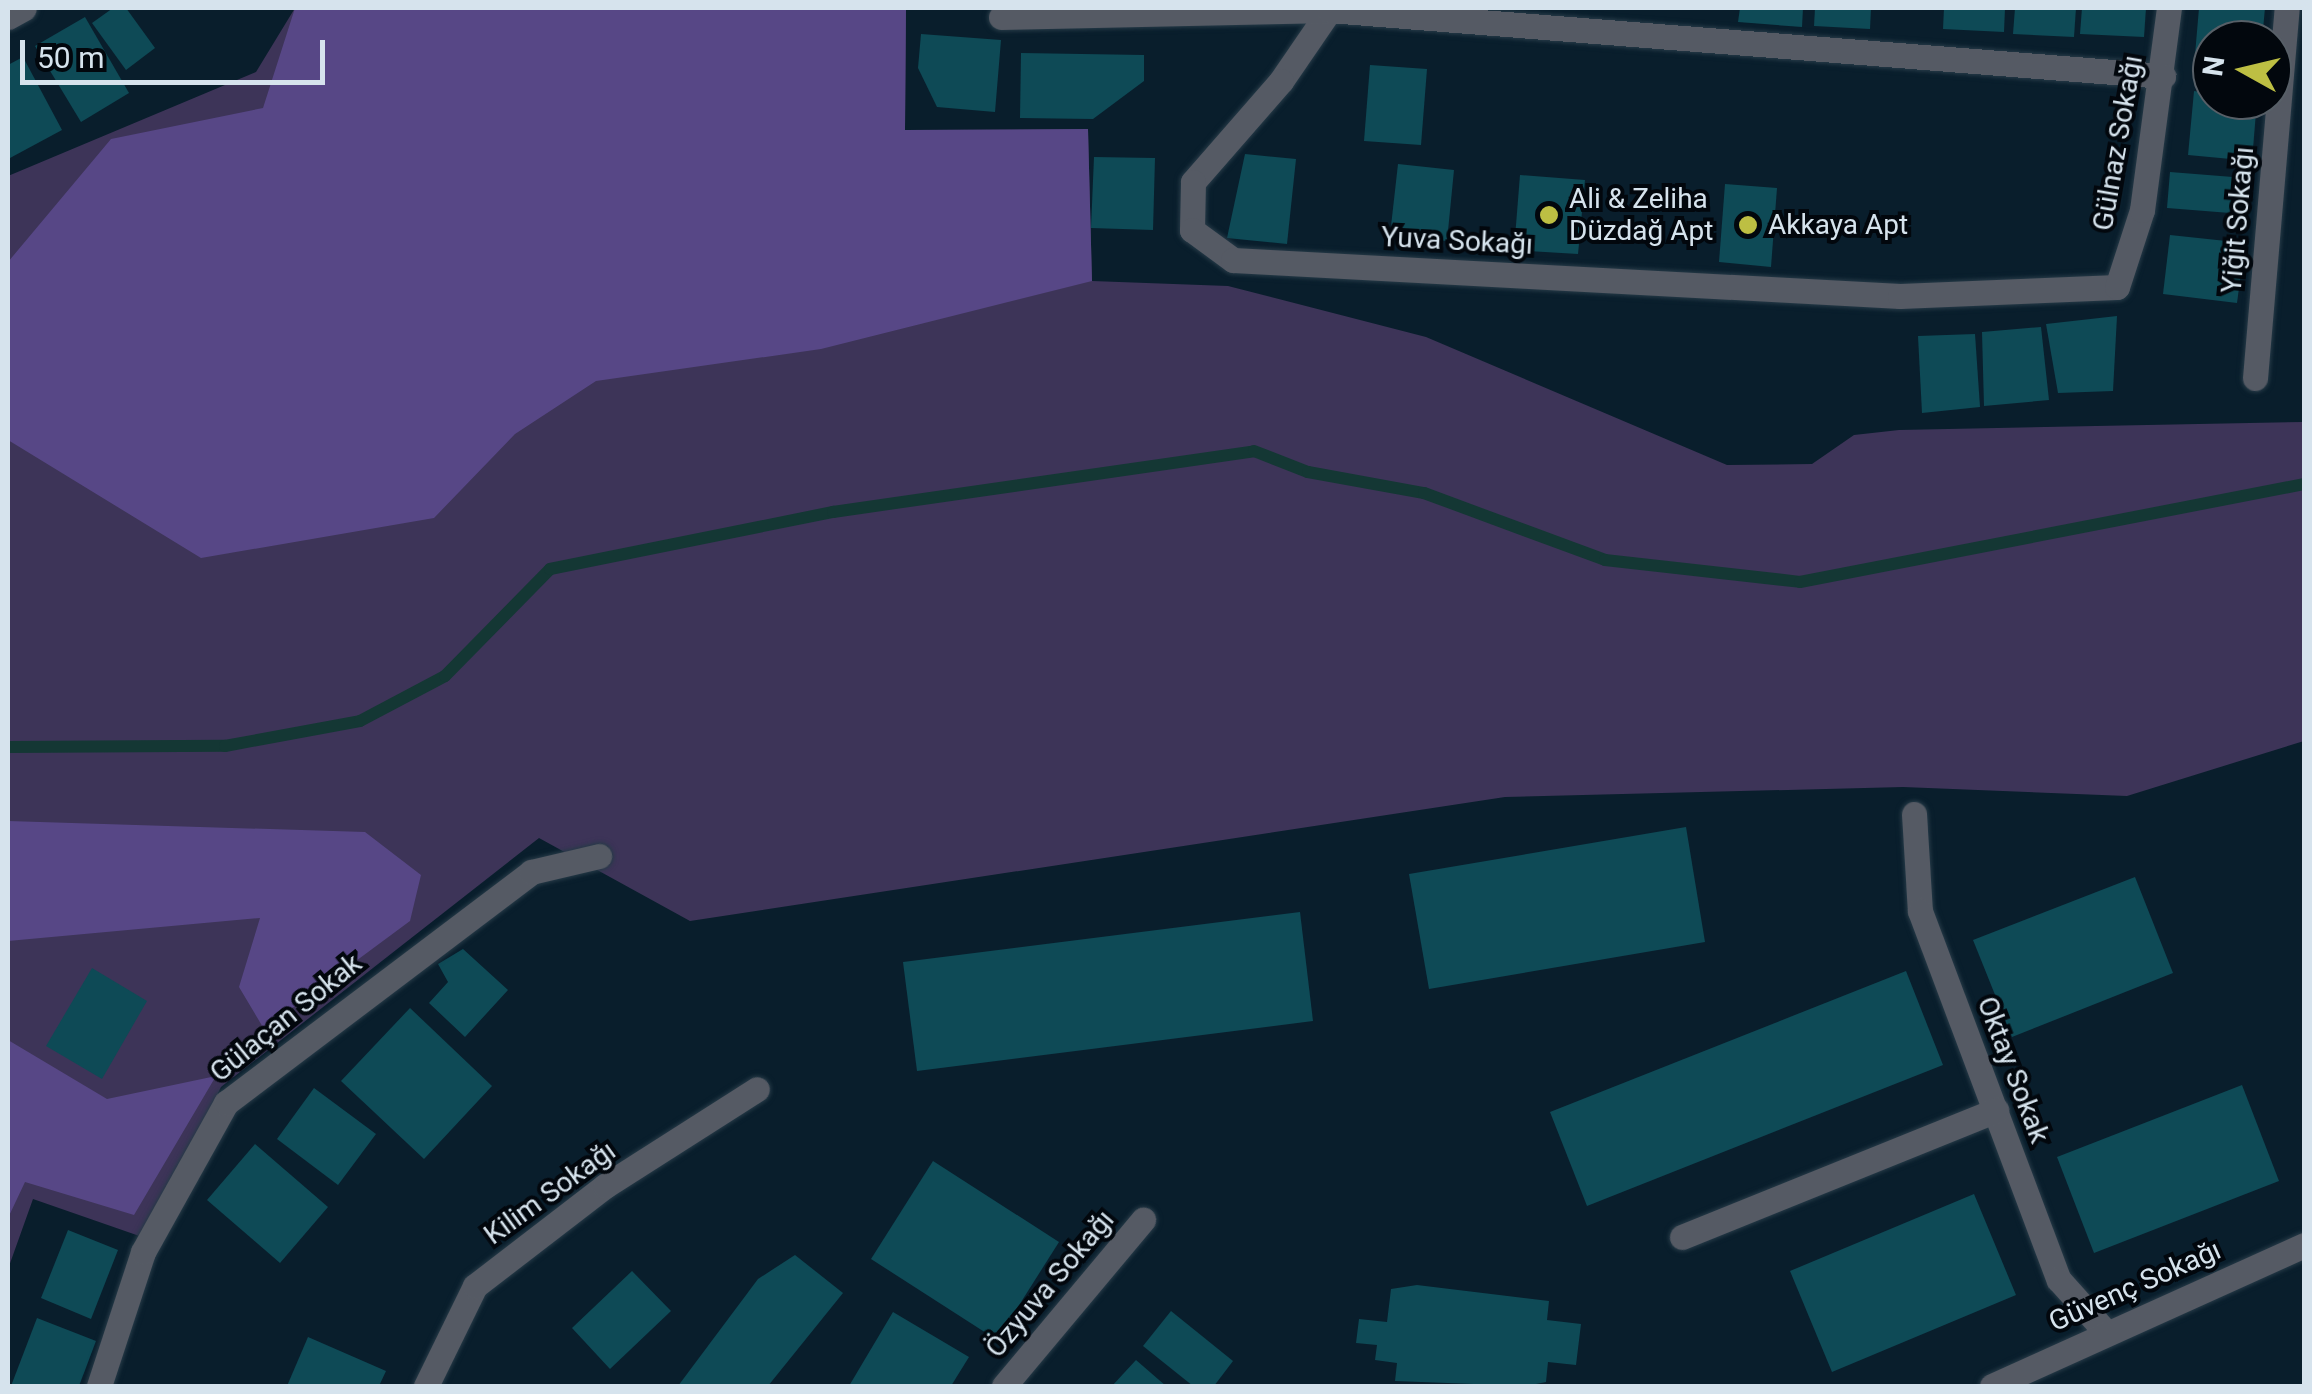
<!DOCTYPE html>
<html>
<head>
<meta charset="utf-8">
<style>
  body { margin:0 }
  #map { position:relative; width:2312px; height:1394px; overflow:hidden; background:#091e2c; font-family:Roboto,sans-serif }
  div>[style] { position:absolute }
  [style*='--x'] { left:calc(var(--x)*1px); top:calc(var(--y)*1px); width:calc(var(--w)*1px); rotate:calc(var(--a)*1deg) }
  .green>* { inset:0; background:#3d3458 }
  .forest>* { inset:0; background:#574786 }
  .stream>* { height:12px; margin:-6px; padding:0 6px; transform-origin:6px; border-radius:6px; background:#143734 }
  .building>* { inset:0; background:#0e4a56 }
  .roads { filter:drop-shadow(0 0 2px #263a47) drop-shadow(0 0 2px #263a47) }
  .minor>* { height:25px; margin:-12.5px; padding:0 12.5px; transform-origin:12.5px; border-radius:12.5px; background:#555a64 }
  .dots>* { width:28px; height:28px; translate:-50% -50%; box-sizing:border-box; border:5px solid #02070d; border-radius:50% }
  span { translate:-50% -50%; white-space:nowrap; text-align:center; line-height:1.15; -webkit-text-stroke:8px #02070d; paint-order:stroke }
  .street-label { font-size:28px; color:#d6e3ed }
  .poi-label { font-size:28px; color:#d6e3ed }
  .left { translate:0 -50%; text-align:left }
  .frame { position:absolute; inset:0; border:10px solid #d6e3ed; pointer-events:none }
  .north { position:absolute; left:2192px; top:20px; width:100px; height:100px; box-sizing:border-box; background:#02070d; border:2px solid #575f67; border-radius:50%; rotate:278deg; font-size:28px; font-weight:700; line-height:40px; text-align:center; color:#d6e3ed }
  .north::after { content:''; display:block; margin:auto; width:35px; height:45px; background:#bdbf43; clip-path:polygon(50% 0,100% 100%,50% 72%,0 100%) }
  .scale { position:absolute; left:20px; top:40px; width:305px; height:45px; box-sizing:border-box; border:5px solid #d6e3ed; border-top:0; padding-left:12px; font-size:30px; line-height:35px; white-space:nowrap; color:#d6e3ed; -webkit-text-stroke:8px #02070d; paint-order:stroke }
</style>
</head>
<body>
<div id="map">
  <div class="green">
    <div style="clip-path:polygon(295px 8px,906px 8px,905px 130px,1088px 129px,1092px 281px,1228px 286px,1426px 337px,1727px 465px,1812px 464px,1854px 435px,1899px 430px,2304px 422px,2304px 741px,2127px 796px,1903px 787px,1505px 797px,690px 921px,539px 838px,221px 1087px,148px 1239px,33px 1199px,8px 1269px,8px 176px,256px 72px)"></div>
  </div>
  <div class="forest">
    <div style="clip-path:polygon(295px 8px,906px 8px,905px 130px,1088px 129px,1092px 281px,821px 349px,596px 381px,515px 434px,434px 518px,201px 558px,8px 440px,8px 262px,111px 139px,263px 108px)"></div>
    <div style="clip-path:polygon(8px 821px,365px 832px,421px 875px,410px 921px,264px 1029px,239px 987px,260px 918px,8px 941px)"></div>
    <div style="clip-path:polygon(8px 1040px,107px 1099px,216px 1076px,134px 1215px,25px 1182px,8px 1218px)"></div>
  </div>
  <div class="stream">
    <div style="--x:8;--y:747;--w:217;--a:-0.3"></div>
    <div style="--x:225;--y:746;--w:137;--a:-10.5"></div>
    <div style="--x:360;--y:721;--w:96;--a:-27.9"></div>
    <div style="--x:445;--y:676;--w:150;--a:-45.5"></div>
    <div style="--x:550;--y:569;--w:289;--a:-11.4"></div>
    <div style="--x:833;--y:512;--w:425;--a:-8.2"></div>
    <div style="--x:1254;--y:451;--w:58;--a:21.3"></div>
    <div style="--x:1308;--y:472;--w:118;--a:10.3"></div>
    <div style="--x:1424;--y:493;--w:193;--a:20.3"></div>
    <div style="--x:1605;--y:560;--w:196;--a:6.4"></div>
    <div style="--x:1800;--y:582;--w:513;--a:-11"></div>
  </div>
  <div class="building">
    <div style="clip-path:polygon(113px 8px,126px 8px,155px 48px,126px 70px,92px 23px)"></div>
    <div style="clip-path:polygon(1740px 8px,1803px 8px,1802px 27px,1738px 22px)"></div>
    <div style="clip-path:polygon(1815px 8px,1871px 8px,1870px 29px,1814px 26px)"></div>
    <div style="clip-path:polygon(1944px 8px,2005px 8px,2004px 32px,1943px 29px)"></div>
    <div style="clip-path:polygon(2015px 8px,2076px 8px,2074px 37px,2013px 34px)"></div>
    <div style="clip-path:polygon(2082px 8px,2146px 8px,2144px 37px,2080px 34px)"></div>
    <div style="clip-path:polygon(2199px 8px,2265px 8px,2262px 40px,2212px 40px,2212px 80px,2193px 78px)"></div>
    <div style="clip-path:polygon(85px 17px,129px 93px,81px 122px,35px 46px)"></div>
    <div style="clip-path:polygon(921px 34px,1001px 40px,995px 112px,937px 107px,918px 68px)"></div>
    <div style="clip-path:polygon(1021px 53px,1144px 55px,1144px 81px,1093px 119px,1020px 118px)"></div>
    <div style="clip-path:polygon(23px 57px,62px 130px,10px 158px,8px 65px)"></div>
    <div style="clip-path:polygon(1370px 65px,1427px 69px,1421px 145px,1364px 141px)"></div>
    <div style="clip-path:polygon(2194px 91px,2257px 100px,2252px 161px,2188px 155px)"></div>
    <div style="clip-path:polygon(1245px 154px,1296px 159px,1287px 244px,1227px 238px)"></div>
    <div style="clip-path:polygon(1094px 157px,1155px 158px,1153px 230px,1091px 228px)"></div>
    <div style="clip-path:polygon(1398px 164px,1454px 170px,1447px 241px,1390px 235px)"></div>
    <div style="clip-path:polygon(2170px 172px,2233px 177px,2230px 213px,2167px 208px)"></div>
    <div style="clip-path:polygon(1520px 175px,1585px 180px,1578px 254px,1514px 250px)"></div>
    <div style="clip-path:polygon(1725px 184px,1777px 188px,1771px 267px,1719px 262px)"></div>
    <div style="clip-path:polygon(2170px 235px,2245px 243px,2237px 303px,2163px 294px)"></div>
    <div style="clip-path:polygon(2117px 316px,2113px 391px,2058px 393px,2046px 324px)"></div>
    <div style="clip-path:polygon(2041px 327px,2049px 400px,1984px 406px,1982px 332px)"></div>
    <div style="clip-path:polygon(1975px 334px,1980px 407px,1922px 413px,1918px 336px)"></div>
    <div style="clip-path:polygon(1686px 827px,1705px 942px,1429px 989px,1409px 874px)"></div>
    <div style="clip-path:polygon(2135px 877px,2173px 973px,2012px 1037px,1973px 940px)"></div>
    <div style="clip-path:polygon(1300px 912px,1313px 1021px,917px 1071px,903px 962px)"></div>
    <div style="clip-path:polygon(463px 949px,508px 990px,465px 1037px,429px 1003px,448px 982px,438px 964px)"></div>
    <div style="clip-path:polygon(92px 968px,147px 1001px,102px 1079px,46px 1046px)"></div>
    <div style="clip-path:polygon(1906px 971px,1943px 1065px,1587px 1206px,1550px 1112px)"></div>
    <div style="clip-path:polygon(410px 1008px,492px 1086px,424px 1159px,341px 1081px)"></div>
    <div style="clip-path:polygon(2242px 1085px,2279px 1181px,2094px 1253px,2057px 1157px)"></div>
    <div style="clip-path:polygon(314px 1088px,376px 1134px,338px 1185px,277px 1139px)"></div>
    <div style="clip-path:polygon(255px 1144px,328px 1207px,280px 1263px,207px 1200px)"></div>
    <div style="clip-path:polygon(933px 1161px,1059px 1242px,997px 1340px,871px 1259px)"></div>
    <div style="clip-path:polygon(1974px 1194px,2016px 1295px,1832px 1372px,1790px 1271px)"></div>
    <div style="clip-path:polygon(68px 1230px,118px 1250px,91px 1319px,41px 1298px)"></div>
    <div style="clip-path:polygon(795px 1255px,843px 1293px,768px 1386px,678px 1386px,758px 1279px)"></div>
    <div style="clip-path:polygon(632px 1271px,671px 1311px,610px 1369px,572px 1328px)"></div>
    <div style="clip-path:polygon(1417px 1285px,1549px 1301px,1547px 1320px,1581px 1324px,1576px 1365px,1548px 1362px,1546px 1382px,1526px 1386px,1395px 1381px,1397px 1363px,1375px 1360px,1377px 1345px,1356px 1343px,1359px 1319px,1387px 1322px,1391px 1289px)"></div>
    <div style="clip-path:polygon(1171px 1311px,1233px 1361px,1214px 1386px,1193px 1386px,1143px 1346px)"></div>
    <div style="clip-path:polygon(893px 1312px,969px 1357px,951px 1386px,849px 1386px)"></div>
    <div style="clip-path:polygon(37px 1318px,96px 1341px,79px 1386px,11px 1386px)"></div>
    <div style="clip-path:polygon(308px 1337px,386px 1371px,379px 1386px,287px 1386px)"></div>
    <div style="clip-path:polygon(1136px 1360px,1166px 1386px,1112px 1386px)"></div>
  </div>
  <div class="roads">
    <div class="minor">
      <div style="--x:1331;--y:8;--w:88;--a:124.4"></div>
      <div style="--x:1281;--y:81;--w:134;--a:131.1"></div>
      <div style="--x:1193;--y:182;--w:48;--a:91.2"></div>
      <div style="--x:1192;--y:230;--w:51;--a:36.2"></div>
      <div style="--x:1233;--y:260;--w:668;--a:3.09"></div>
      <div style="--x:1900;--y:296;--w:217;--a:-2.4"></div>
      <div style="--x:2117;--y:287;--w:81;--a:-72"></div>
      <div style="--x:2142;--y:210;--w:204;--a:-82.4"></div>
      <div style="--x:8;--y:17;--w:18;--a:-29"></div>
      <div style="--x:1001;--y:17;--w:328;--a:-1.2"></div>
      <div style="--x:1329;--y:10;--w:837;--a:4.52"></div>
      <div style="--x:2255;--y:378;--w:371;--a:-85.1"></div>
      <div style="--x:1914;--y:814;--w:97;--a:86.5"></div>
      <div style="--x:1920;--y:911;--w:394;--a:69.4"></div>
      <div style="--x:2059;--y:1280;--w:66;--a:48.1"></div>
      <div style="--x:1682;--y:1237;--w:339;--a:-22"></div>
      <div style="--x:99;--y:1386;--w:141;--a:-71.8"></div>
      <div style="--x:143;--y:1252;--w:171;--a:-60.9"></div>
      <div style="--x:226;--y:1103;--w:383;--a:-37.1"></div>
      <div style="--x:531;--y:872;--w:70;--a:-13.2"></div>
      <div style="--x:426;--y:1386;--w:111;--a:-63.9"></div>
      <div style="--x:475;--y:1286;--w:164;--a:-37.6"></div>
      <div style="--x:605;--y:1186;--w:180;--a:-32.5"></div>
      <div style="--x:1004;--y:1386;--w:217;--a:-50.1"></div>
      <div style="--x:1992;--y:1386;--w:342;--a:-24.3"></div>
    </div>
  </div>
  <div class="dots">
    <div style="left:1549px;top:215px;background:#bdbf43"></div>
    <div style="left:1748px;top:225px;background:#bdbf43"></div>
  </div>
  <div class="street-label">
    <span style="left:2118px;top:143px;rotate:-80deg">Gülnaz Sokağı</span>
    <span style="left:2238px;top:220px;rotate:-85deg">Yiğit Sokağı</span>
    <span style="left:1457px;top:241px;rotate:3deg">Yuva Sokağı</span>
    <span style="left:286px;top:1018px;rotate:-39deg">Gülaçan Sokak</span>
    <span style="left:2013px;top:1070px;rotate:69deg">Oktay Sokak</span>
    <span style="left:550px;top:1193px;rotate:-36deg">Kilim Sokağı</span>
    <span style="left:1050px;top:1284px;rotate:-50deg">Özyuva Sokağı</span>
    <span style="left:2135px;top:1286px;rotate:-24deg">Güvenç Sokağı</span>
  </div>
  <div class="poi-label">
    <span class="left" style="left:1569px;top:215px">Ali &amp; Zeliha<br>Düzdağ Apt</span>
    <span class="left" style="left:1768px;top:225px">Akkaya Apt</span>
  </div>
  <div class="frame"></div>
  <div class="north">N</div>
  <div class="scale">50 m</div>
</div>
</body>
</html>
